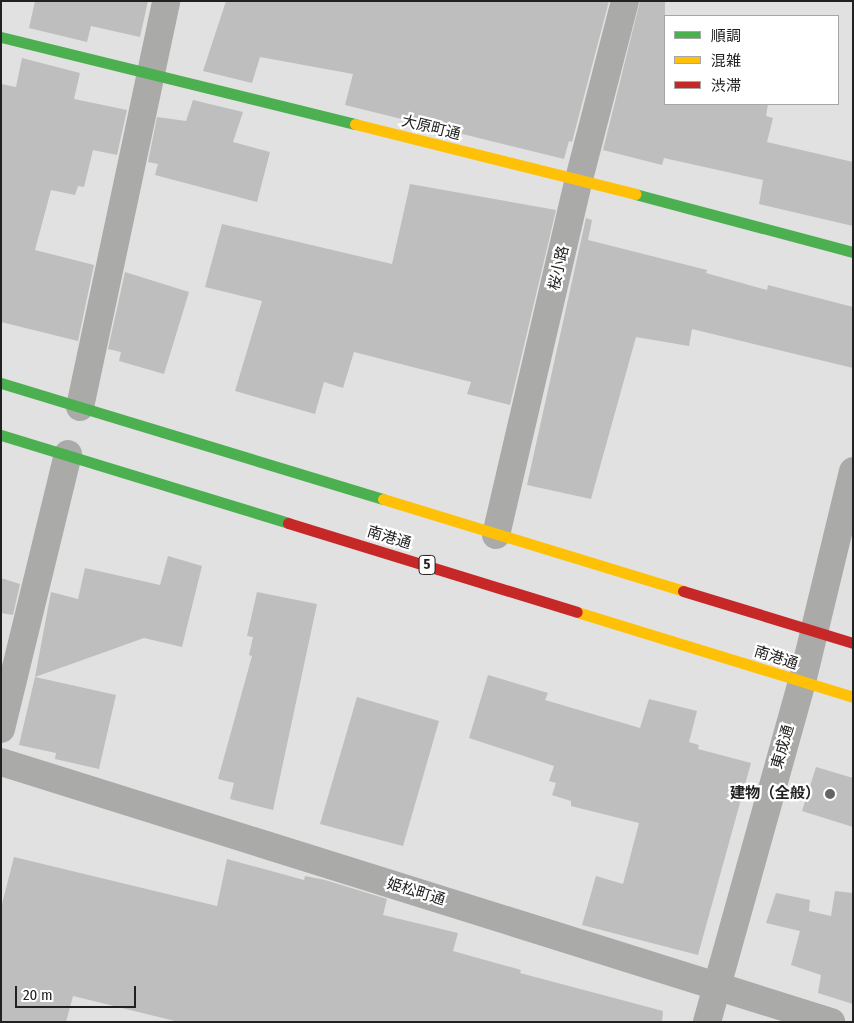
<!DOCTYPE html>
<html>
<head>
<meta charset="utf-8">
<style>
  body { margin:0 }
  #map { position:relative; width:854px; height:1023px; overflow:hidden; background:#e1e1e1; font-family:"Fira Sans Condensed","Noto Sans JP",sans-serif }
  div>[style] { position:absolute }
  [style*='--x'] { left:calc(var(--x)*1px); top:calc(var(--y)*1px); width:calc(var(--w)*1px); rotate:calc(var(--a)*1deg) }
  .building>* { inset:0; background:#bebebe }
  .street>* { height:28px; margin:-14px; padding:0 14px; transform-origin:14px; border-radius:14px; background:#aaaaa9 }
  .fast>* { height:11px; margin:-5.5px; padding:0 5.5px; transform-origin:5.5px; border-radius:5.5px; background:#4caf50 }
  .slow>* { height:11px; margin:-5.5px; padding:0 5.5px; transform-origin:5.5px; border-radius:5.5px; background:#ffc107 }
  .jam>* { height:11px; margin:-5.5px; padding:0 5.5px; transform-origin:5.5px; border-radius:5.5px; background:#c62828 }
  .dots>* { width:14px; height:14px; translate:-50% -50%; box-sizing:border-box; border:2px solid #fff; border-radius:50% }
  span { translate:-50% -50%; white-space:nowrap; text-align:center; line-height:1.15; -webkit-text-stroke:4.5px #fff; paint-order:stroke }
  .shield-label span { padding:1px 4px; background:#fff; border:1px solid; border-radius:4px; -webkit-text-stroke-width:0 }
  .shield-label { font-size:14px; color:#212122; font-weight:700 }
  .street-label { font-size:15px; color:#212122 }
  .poi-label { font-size:15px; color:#212122; font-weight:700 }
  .right { translate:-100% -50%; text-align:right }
  .frame { position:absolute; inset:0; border:2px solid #212122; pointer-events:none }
  .legend { position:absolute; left:664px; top:15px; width:175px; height:90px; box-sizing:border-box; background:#fff; border:1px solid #a6a6a7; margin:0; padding:6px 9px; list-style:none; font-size:15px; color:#212122 }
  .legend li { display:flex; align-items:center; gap:10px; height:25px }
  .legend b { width:25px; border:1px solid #a6a6a7 }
  .scale { position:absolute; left:15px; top:986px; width:121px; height:22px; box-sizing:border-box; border:2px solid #212122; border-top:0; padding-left:6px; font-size:15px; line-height:18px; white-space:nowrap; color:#212122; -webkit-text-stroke:4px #fff; paint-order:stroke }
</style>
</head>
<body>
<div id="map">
  <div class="building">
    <div style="clip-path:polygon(35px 1px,148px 1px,140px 37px,91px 26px,87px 42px,29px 28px)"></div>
    <div style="clip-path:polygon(226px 1px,609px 1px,572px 142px,569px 141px,564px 159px,345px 105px,353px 74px,260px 57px,252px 83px,203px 71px)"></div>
    <div style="clip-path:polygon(640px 1px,665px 1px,665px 104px,768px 104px,766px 116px,773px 118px,767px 142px,853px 162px,853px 226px,759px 204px,763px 180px,664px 158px,662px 165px,603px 150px)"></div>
    <div style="clip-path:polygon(22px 58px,80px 73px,74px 99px,127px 110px,117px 155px,93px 150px,84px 187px,78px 186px,75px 195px,51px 190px,35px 250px,94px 265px,78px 341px,1px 322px,1px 84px,16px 87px)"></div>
    <div style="clip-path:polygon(193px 100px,243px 112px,233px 142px,270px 152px,257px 202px,155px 175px,158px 164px,148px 162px,157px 117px,186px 121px)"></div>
    <div style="clip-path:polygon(410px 184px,556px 210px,510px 405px,467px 394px,471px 382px,354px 352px,343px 388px,324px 382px,315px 414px,235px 391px,262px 301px,205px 287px,222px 224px,392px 264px)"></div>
    <div style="clip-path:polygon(586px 218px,592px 220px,588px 240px,707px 270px,706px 273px,767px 290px,768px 285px,853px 307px,853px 368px,692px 329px,689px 346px,636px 337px,591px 499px,527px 485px)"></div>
    <div style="clip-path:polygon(125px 272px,189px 292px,164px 374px,119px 361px,121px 352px,108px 349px)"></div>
    <div style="clip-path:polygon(168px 556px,202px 566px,182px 647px,144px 638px,35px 677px,51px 592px,78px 599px,85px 568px,160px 585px)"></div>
    <div style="clip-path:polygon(1px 578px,20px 584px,13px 615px,1px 613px)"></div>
    <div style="clip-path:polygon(257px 592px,317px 604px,273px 810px,230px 799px,234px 783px,218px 779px,252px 656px,249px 655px,253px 637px,247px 636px)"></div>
    <div style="clip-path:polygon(488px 675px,548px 693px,545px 700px,640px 728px,649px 699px,697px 711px,689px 742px,699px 745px,698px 749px,751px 763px,698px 955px,582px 925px,596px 876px,623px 884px,639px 823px,571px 806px,571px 801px,552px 795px,556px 783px,549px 781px,554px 766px,469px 738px)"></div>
    <div style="clip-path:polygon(35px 677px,116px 695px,99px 769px,55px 759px,56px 753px,19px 745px)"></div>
    <div style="clip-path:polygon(357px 697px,439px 721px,403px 846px,320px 824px)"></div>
    <div style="clip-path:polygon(816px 767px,853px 778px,853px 827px,802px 811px)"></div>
    <div style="clip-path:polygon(14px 857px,217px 906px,227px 859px,304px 880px,305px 876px,325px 880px,387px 899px,383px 915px,458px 933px,453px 951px,521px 970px,520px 973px,663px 1011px,662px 1022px,179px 1022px,73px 996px,66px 1022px,1px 1022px,1px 908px)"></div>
    <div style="clip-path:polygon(835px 891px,853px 893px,853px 1004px,818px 993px,821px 975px,791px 965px,800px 931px,766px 923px,776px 893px,810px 900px,809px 911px,831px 916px)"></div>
  </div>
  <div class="street">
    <div style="--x:80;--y:407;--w:415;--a:-78"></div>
    <div style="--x:496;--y:535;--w:366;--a:-76.9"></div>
    <div style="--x:579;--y:179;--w:184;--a:-75.5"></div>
    <div style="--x:1;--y:729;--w:283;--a:-76.3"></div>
    <div style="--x:1;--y:762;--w:870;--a:17.39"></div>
    <div style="--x:707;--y:1022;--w:353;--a:-74.4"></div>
    <div style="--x:802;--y:682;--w:217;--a:-76.4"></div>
  </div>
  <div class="fast">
    <div style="--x:1;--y:37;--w:365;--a:13.8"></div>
    <div style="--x:635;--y:194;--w:226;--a:14.9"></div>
    <div style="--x:1;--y:383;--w:399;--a:16.9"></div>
    <div style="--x:1;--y:435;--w:300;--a:17"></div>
  </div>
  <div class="slow">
    <div style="--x:355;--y:124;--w:289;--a:14"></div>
    <div style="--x:383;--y:499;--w:314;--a:17"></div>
    <div style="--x:577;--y:612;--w:289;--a:17.1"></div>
  </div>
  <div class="jam">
    <div style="--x:288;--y:523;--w:302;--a:17.1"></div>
    <div style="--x:683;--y:591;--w:178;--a:17"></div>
  </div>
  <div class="dots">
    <div style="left:830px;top:794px;background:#646465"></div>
  </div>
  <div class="shield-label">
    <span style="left:427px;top:565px">5</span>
  </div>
  <div class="street-label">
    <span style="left:431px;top:128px;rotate:14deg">大原町通</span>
    <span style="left:559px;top:268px;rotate:-77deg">桜小路</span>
    <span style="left:389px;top:538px;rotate:17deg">南港通</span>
    <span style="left:776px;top:658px;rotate:18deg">南港通</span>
    <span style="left:783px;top:747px;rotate:-74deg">東成通</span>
    <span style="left:416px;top:892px;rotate:17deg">姫松町通</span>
  </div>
  <div class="poi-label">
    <span class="right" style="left:820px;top:794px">建物（全般）</span>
  </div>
  <div class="frame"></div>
  <ul class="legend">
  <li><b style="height:6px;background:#4caf50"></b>順調</li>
  <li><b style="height:6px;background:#ffc107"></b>混雑</li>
  <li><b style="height:6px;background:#c62828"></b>渋滞</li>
  </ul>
  <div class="scale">20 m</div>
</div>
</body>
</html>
